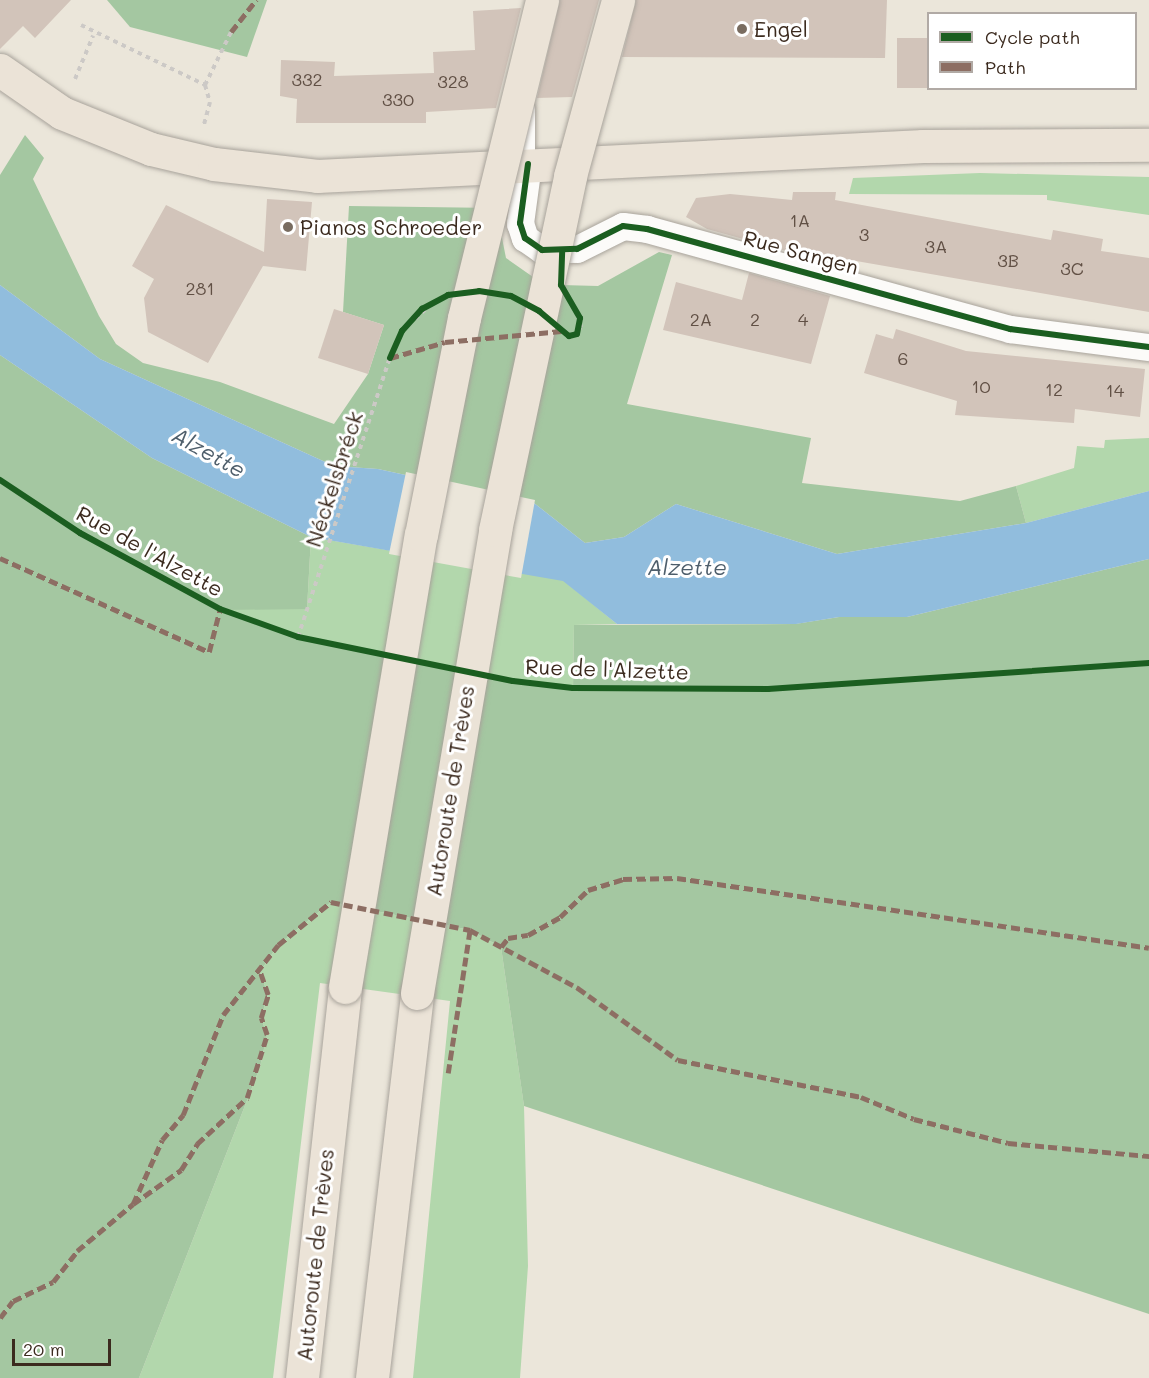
<!DOCTYPE html>
<html>
<head>
<meta charset="utf-8">
<style>
  body { margin:0 }
  #map { position:relative; width:1149px; height:1378px; overflow:hidden; background:#ebe6da; font-family:Mali,sans-serif }
  div>[style] { position:absolute }
  [style*='--x'] { left:calc(var(--x)*1px); top:calc(var(--y)*1px); width:calc(var(--w)*1px); rotate:calc(var(--a)*1deg) }
  .green>* { inset:0; background:#b2d7ac }
  .forest>* { inset:0; background:#a4c7a1 }
  .water>* { inset:0; background:#91bddd }
  .pier>* { inset:0; background:#ebe6da }
  .building>* { inset:0; background:#d2c4ba }
  .path>* { height:4px; margin-top:-2px; transform-origin:0; background:repeating-linear-gradient(90deg,#ccc9c6 0 4.5px,transparent 0 9px) }
  .roads { filter:drop-shadow(0 0 2px #a8a39b) drop-shadow(0 0 2px #a8a39b) }
  .lane>* { height:14px; margin:-7px; padding:0 7px; transform-origin:7px; border-radius:7px; background:#fcfbf9 }
  .street>* { height:27px; margin:-13.5px; padding:0 13.5px; transform-origin:13.5px; border-radius:13.5px; background:#fcfbf9 }
  .primary>* { height:33px; margin:-16.5px; padding:0 16.5px; transform-origin:16.5px; border-radius:16.5px; background:#ebe3d7 }
  .highway>* { height:33px; margin:-16.5px; padding:0 16.5px; transform-origin:16.5px; border-radius:16.5px; background:#ebe3d7 }
  .bridges { filter:drop-shadow(0 0 2px #a8a39b) drop-shadow(0 0 2px #a8a39b) }
  .highway-bridge>* { height:33px; margin:-16.5px; padding:0 16.5px; transform-origin:16.5px; border-radius:16.5px; background:#ebe3d7 }
  .quiet>* { height:4.5px; margin-top:-2.25px; transform-origin:0; background:repeating-linear-gradient(90deg,#8d6e63 0 9px,transparent 0 13.5px) }
  .cycleway>* { height:6px; margin:-3px; padding:0 3px; transform-origin:3px; border-radius:3px; background:#1b5e20 }
  .dots>* { width:16px; height:16px; translate:-50% -50%; box-sizing:border-box; border:3px solid #fff; border-radius:50% }
  span { translate:-50% -50%; white-space:nowrap; text-align:center; line-height:1.15; -webkit-text-stroke:6px #fff; paint-order:stroke }
  .number-label { font-size:18px; color:#615045 }
  .number-label span { -webkit-text-stroke-width:0 }
  .poi-label { font-size:21px; color:#3b2a1e }
  .left { translate:0 -50%; text-align:left }
  .street-label { font-size:21px; color:#3b2a1e }
  .water-label { font-size:22px; color:#4e5e6b; font-style:italic }
  .legend { position:absolute; left:927px; top:12px; width:210px; height:78px; box-sizing:border-box; background:#fff; border:2px solid #b1aaa5; margin:0; padding:8px 10px; list-style:none; font-size:18px; color:#3b2a1e }
  .legend li { display:flex; align-items:center; gap:12px; height:30px }
  .legend b { width:30px; border:2px solid #b1aaa5 }
  .scale { position:absolute; left:12px; top:1339px; width:99px; height:27px; box-sizing:border-box; border:3px solid #3b2a1e; border-top:0; padding-left:8px; font-size:18px; line-height:21px; white-space:nowrap; color:#3b2a1e; -webkit-text-stroke:4px #fff; paint-order:stroke }
</style>
</head>
<body>
<div id="map">
  <div class="green">
    <div style="clip-path:polygon(980px 173px,1149px 177px,1149px 215px,1047px 200px,1047px 195px,849px 194px,853px 178px)"></div>
    <div style="clip-path:polygon(1149px 438px,1149px 491px,1026px 523px,1016px 486px,1074px 468px,1077px 446px,1104px 448px,1105px 440px)"></div>
    <div style="clip-path:polygon(311px 537px,563px 580px,617px 624px,574px 625px,573px 688px,513px 681px,298px 637px,220px 609px,307px 609px)"></div>
    <div style="clip-path:polygon(331px 902px,470px 930px,501px 947px,524px 1106px,528px 1266px,520px 1378px,413px 1378px,450px 1001px,320px 983px,273px 1378px,139px 1378px,260px 1067px,267px 1035px,261px 1018px,268px 995px,260px 972px,278px 945px)"></div>
  </div>
  <div class="forest">
    <div style="clip-path:polygon(107px 0,267px 0,247px 57px,130px 27px)"></div>
    <div style="clip-path:polygon(25px 135px,44px 158px,33px 179px,99px 316px,116px 344px,143px 363px,220px 382px,334px 424px,368px 374px,384px 325px,343px 312px,349px 206px,496px 208px,506px 258px,533px 277px,561px 285px,598px 286px,659px 252px,672px 255px,627px 404px,811px 438px,802px 483px,960px 501px,1016px 486px,1026px 523px,837px 554px,676px 504px,624px 537px,585px 543px,534px 503px,378px 469px,334px 466px,100px 359px,0 285px,0 175px)"></div>
    <div style="clip-path:polygon(0 355px,152px 458px,311px 537px,307px 609px,223px 610px,298px 637px,513px 681px,573px 688px,574px 625px,795px 624px,839px 617px,907px 617px,1149px 559px,1149px 1314px,524px 1106px,501px 947px,470px 930px,331px 902px,278px 945px,260px 972px,268px 995px,261px 1018px,267px 1035px,260px 1067px,139px 1378px,0 1378px)"></div>
  </div>
  <div class="water">
    <div style="clip-path:polygon(0 285px,100px 359px,334px 466px,378px 469px,534px 503px,585px 543px,624px 537px,676px 504px,837px 554px,1026px 523px,1149px 491px,1149px 559px,907px 617px,839px 617px,796px 624px,617px 624px,563px 581px,311px 537px,152px 458px,0 355px)"></div>
  </div>
  <div class="pier">
    <div style="clip-path:polygon(406px 472px,535px 500px,521px 578px,389px 554px)"></div>
  </div>
  <div class="building">
    <div style="clip-path:polygon(0 0,71px 0,35px 38px,23px 26px,0 49px)"></div>
    <div style="clip-path:polygon(560px 0,599px 0,572px 97px,537px 98px)"></div>
    <div style="clip-path:polygon(636px 0,887px 0,885px 58px,622px 57px)"></div>
    <div style="clip-path:polygon(521px 8px,496px 108px,426px 112px,426px 123px,296px 123px,297px 99px,280px 96px,281px 60px,335px 62px,334px 76px,434px 73px,433px 52px,475px 50px,473px 11px)"></div>
    <div style="clip-path:polygon(897px 38px,928px 38px,928px 88px,897px 88px)"></div>
    <div style="clip-path:polygon(793px 192px,836px 192px,835px 200px,1051px 240px,1053px 230px,1103px 239px,1101px 251px,1149px 258px,1149px 312px,839px 258px,837px 265px,707px 229px,686px 217px,696px 198px,730px 194px,792px 200px)"></div>
    <div style="clip-path:polygon(267px 199px,312px 202px,306px 271px,263px 266px,208px 363px,148px 332px,144px 298px,154px 279px,132px 266px,166px 205px,264px 252px)"></div>
    <div style="clip-path:polygon(749px 273px,830px 296px,811px 364px,663px 330px,676px 282px,742px 300px)"></div>
    <div style="clip-path:polygon(334px 309px,384px 325px,368px 374px,318px 358px)"></div>
    <div style="clip-path:polygon(896px 329px,966px 351px,1145px 369px,1140px 417px,1075px 409px,1074px 423px,955px 415px,957px 401px,864px 373px,876px 334px,893px 339px)"></div>
  </div>
  <div class="path">
    <div style="--x:81;--y:25;--w:138;--a:25.8"></div>
    <div style="--x:205;--y:85;--w:18;--a:74"></div>
    <div style="--x:210;--y:102;--w:23;--a:105"></div>
    <div style="--x:75;--y:79;--w:47;--a:-67.3"></div>
    <div style="--x:205;--y:85;--w:59;--a:-63.9"></div>
    <div style="--x:571;--y:336;--w:13;--a:-42"></div>
    <div style="--x:581;--y:327;--w:17;--a:-107"></div>
    <div style="--x:298;--y:637;--w:294;--a:-71.8"></div>
    <div style="--x:390;--y:358;--w:30;--a:-66"></div>
    <div style="--x:402;--y:331;--w:41;--a:-43"></div>
  </div>
  <div class="roads">
    <div class="lane">
      <div style="--x:528;--y:109;--w:55;--a:90"></div>
    </div>
    <div class="street">
      <div style="--x:528;--y:164;--w:60;--a:97.7"></div>
      <div style="--x:520;--y:223;--w:16;--a:72"></div>
      <div style="--x:525;--y:238;--w:21;--a:35"></div>
      <div style="--x:542;--y:250;--w:35;--a:-2"></div>
      <div style="--x:577;--y:249;--w:51;--a:-26.6"></div>
      <div style="--x:623;--y:226;--w:24;--a:7"></div>
      <div style="--x:647;--y:229;--w:377;--a:15.4"></div>
      <div style="--x:1010;--y:329;--w:140;--a:7.4"></div>
    </div>
    <div class="primary">
      <div style="--x:0;--y:70;--w:75;--a:34.7"></div>
      <div style="--x:62;--y:113;--w:96;--a:22"></div>
      <div style="--x:151;--y:149;--w:65;--a:13.4"></div>
      <div style="--x:214;--y:164;--w:104;--a:6.6"></div>
      <div style="--x:317;--y:176;--w:607;--a:-2.83"></div>
      <div style="--x:923;--y:146;--w:226;--a:-0.3"></div>
    </div>
    <div class="highway">
      <div style="--x:302;--y:1378;--w:393;--a:-83.7"></div>
      <div style="--x:372;--y:1378;--w:388;--a:-83.3"></div>
    </div>
  </div>
  <div class="bridges">
    <div class="highway-bridge">
      <div style="--x:345;--y:987;--w:458;--a:-80.5"></div>
      <div style="--x:421;--y:535;--w:221;--a:-78.8"></div>
      <div style="--x:464;--y:318;--w:327;--a:-76.2"></div>
      <div style="--x:417;--y:993;--w:470;--a:-80.4"></div>
      <div style="--x:495;--y:530;--w:362;--a:-78"></div>
      <div style="--x:570;--y:176;--w:182;--a:-74.7"></div>
    </div>
  </div>
  <div class="quiet">
    <div style="--x:231;--y:32;--w:41;--a:-52"></div>
    <div style="--x:390;--y:358;--w:57;--a:-16.2"></div>
    <div style="--x:445;--y:342;--w:117;--a:-5.4"></div>
    <div style="--x:0;--y:558;--w:229;--a:24.2"></div>
    <div style="--x:209;--y:652;--w:44;--a:-75.7"></div>
    <div style="--x:501;--y:947;--w:11;--a:-52"></div>
    <div style="--x:508;--y:938;--w:20;--a:-9"></div>
    <div style="--x:528;--y:935;--w:37;--a:-29"></div>
    <div style="--x:560;--y:917;--w:39;--a:-44"></div>
    <div style="--x:588;--y:890;--w:37;--a:-17"></div>
    <div style="--x:623;--y:879;--w:54;--a:-1.1"></div>
    <div style="--x:677;--y:878;--w:477;--a:8.4"></div>
    <div style="--x:448;--y:1073;--w:145;--a:-81.3"></div>
    <div style="--x:133;--y:1204;--w:59;--a:-35.3"></div>
    <div style="--x:181;--y:1170;--w:31;--a:-58"></div>
    <div style="--x:197;--y:1144;--w:68;--a:-42.6"></div>
    <div style="--x:247;--y:1098;--w:66;--a:-72.4"></div>
    <div style="--x:267;--y:1035;--w:18;--a:-109"></div>
    <div style="--x:261;--y:1018;--w:24;--a:-73"></div>
    <div style="--x:268;--y:995;--w:24;--a:-109"></div>
    <div style="--x:0;--y:1318;--w:21;--a:-53"></div>
    <div style="--x:13;--y:1301;--w:44;--a:-25.4"></div>
    <div style="--x:53;--y:1282;--w:39;--a:-52"></div>
    <div style="--x:77;--y:1251;--w:73;--a:-40"></div>
    <div style="--x:133;--y:1204;--w:70;--a:-65.6"></div>
    <div style="--x:162;--y:1140;--w:33;--a:-50"></div>
    <div style="--x:183;--y:1115;--w:108;--a:-68.2"></div>
    <div style="--x:223;--y:1015;--w:89;--a:-51.8"></div>
    <div style="--x:278;--y:945;--w:68;--a:-39.1"></div>
    <div style="--x:331;--y:902;--w:142;--a:11.4"></div>
    <div style="--x:470;--y:930;--w:123;--a:28.2"></div>
    <div style="--x:578;--y:988;--w:123;--a:35.8"></div>
    <div style="--x:678;--y:1060;--w:187;--a:11.4"></div>
    <div style="--x:861;--y:1097;--w:57;--a:22.5"></div>
    <div style="--x:914;--y:1119;--w:97;--a:14.3"></div>
    <div style="--x:1008;--y:1143;--w:142;--a:5.3"></div>
  </div>
  <div class="cycleway">
    <div style="--x:528;--y:164;--w:60;--a:97.7"></div>
    <div style="--x:520;--y:223;--w:16;--a:72"></div>
    <div style="--x:525;--y:238;--w:21;--a:35"></div>
    <div style="--x:542;--y:250;--w:35;--a:-2"></div>
    <div style="--x:577;--y:249;--w:51;--a:-26.6"></div>
    <div style="--x:623;--y:226;--w:24;--a:7"></div>
    <div style="--x:647;--y:229;--w:377;--a:15.4"></div>
    <div style="--x:1010;--y:329;--w:140;--a:7.4"></div>
    <div style="--x:390;--y:358;--w:30;--a:-66"></div>
    <div style="--x:402;--y:331;--w:30;--a:-48"></div>
    <div style="--x:422;--y:309;--w:30;--a:-28"></div>
    <div style="--x:448;--y:295;--w:31;--a:-7"></div>
    <div style="--x:479;--y:291;--w:32;--a:9"></div>
    <div style="--x:511;--y:296;--w:32;--a:28"></div>
    <div style="--x:539;--y:311;--w:39;--a:40"></div>
    <div style="--x:569;--y:336;--w:8;--a:-14"></div>
    <div style="--x:577;--y:334;--w:16;--a:-79"></div>
    <div style="--x:580;--y:318;--w:38;--a:-120"></div>
    <div style="--x:561;--y:285;--w:34;--a:-88"></div>
    <div style="--x:0;--y:480;--w:96;--a:33.5"></div>
    <div style="--x:80;--y:533;--w:159;--a:28.5"></div>
    <div style="--x:220;--y:609;--w:83;--a:19.7"></div>
    <div style="--x:298;--y:637;--w:219;--a:11.6"></div>
    <div style="--x:513;--y:681;--w:60;--a:6.7"></div>
    <div style="--x:573;--y:688;--w:195;--a:0.3"></div>
    <div style="--x:768;--y:689;--w:382;--a:-3.9"></div>
  </div>
  <div class="dots">
    <div style="left:742px;top:29px;background:#796c60"></div>
    <div style="left:288px;top:227px;background:#796c60"></div>
  </div>
  <div class="number-label">
    <span style="left:307px;top:79px">332</span>
    <span style="left:453px;top:81px">328</span>
    <span style="left:398px;top:99px">330</span>
    <span style="left:800px;top:220px">1A</span>
    <span style="left:864px;top:234px">3</span>
    <span style="left:936px;top:246px">3A</span>
    <span style="left:1008px;top:260px">3B</span>
    <span style="left:1072px;top:268px">3C</span>
    <span style="left:200px;top:288px">281</span>
    <span style="left:701px;top:319px">2A</span>
    <span style="left:755px;top:319px">2</span>
    <span style="left:803px;top:319px">4</span>
    <span style="left:903px;top:358px">6</span>
    <span style="left:981px;top:386px">10</span>
    <span style="left:1054px;top:389px">12</span>
    <span style="left:1115px;top:390px">14</span>
  </div>
  <div class="poi-label">
    <span class="left" style="left:754px;top:29px">Engel</span>
    <span class="left" style="left:300px;top:227px">Pianos Schroeder</span>
  </div>
  <div class="street-label">
    <span style="left:801px;top:252px;rotate:15deg">Rue Sangen</span>
    <span style="left:334px;top:479px;rotate:-72deg">Néckelsbréck</span>
    <span style="left:150px;top:551px;rotate:29deg">Rue de l'Alzette</span>
    <span style="left:607px;top:669px;rotate:2deg">Rue de l'Alzette</span>
    <span style="left:450px;top:791px;rotate:-81deg">Autoroute de Trèves</span>
    <span style="left:315px;top:1255px;rotate:-84deg">Autoroute de Trèves</span>
  </div>
  <div class="water-label">
    <span style="left:209px;top:452px;rotate:29deg">Alzette</span>
    <span style="left:687px;top:567px">Alzette</span>
  </div>
  <ul class="legend">
  <li><b style="height:8px;background:#1b5e20"></b>Cycle path</li>
  <li><b style="height:8px;background:#8d6e63"></b>Path</li>
  </ul>
  <div class="scale">20 m</div>
</div>
</body>
</html>
